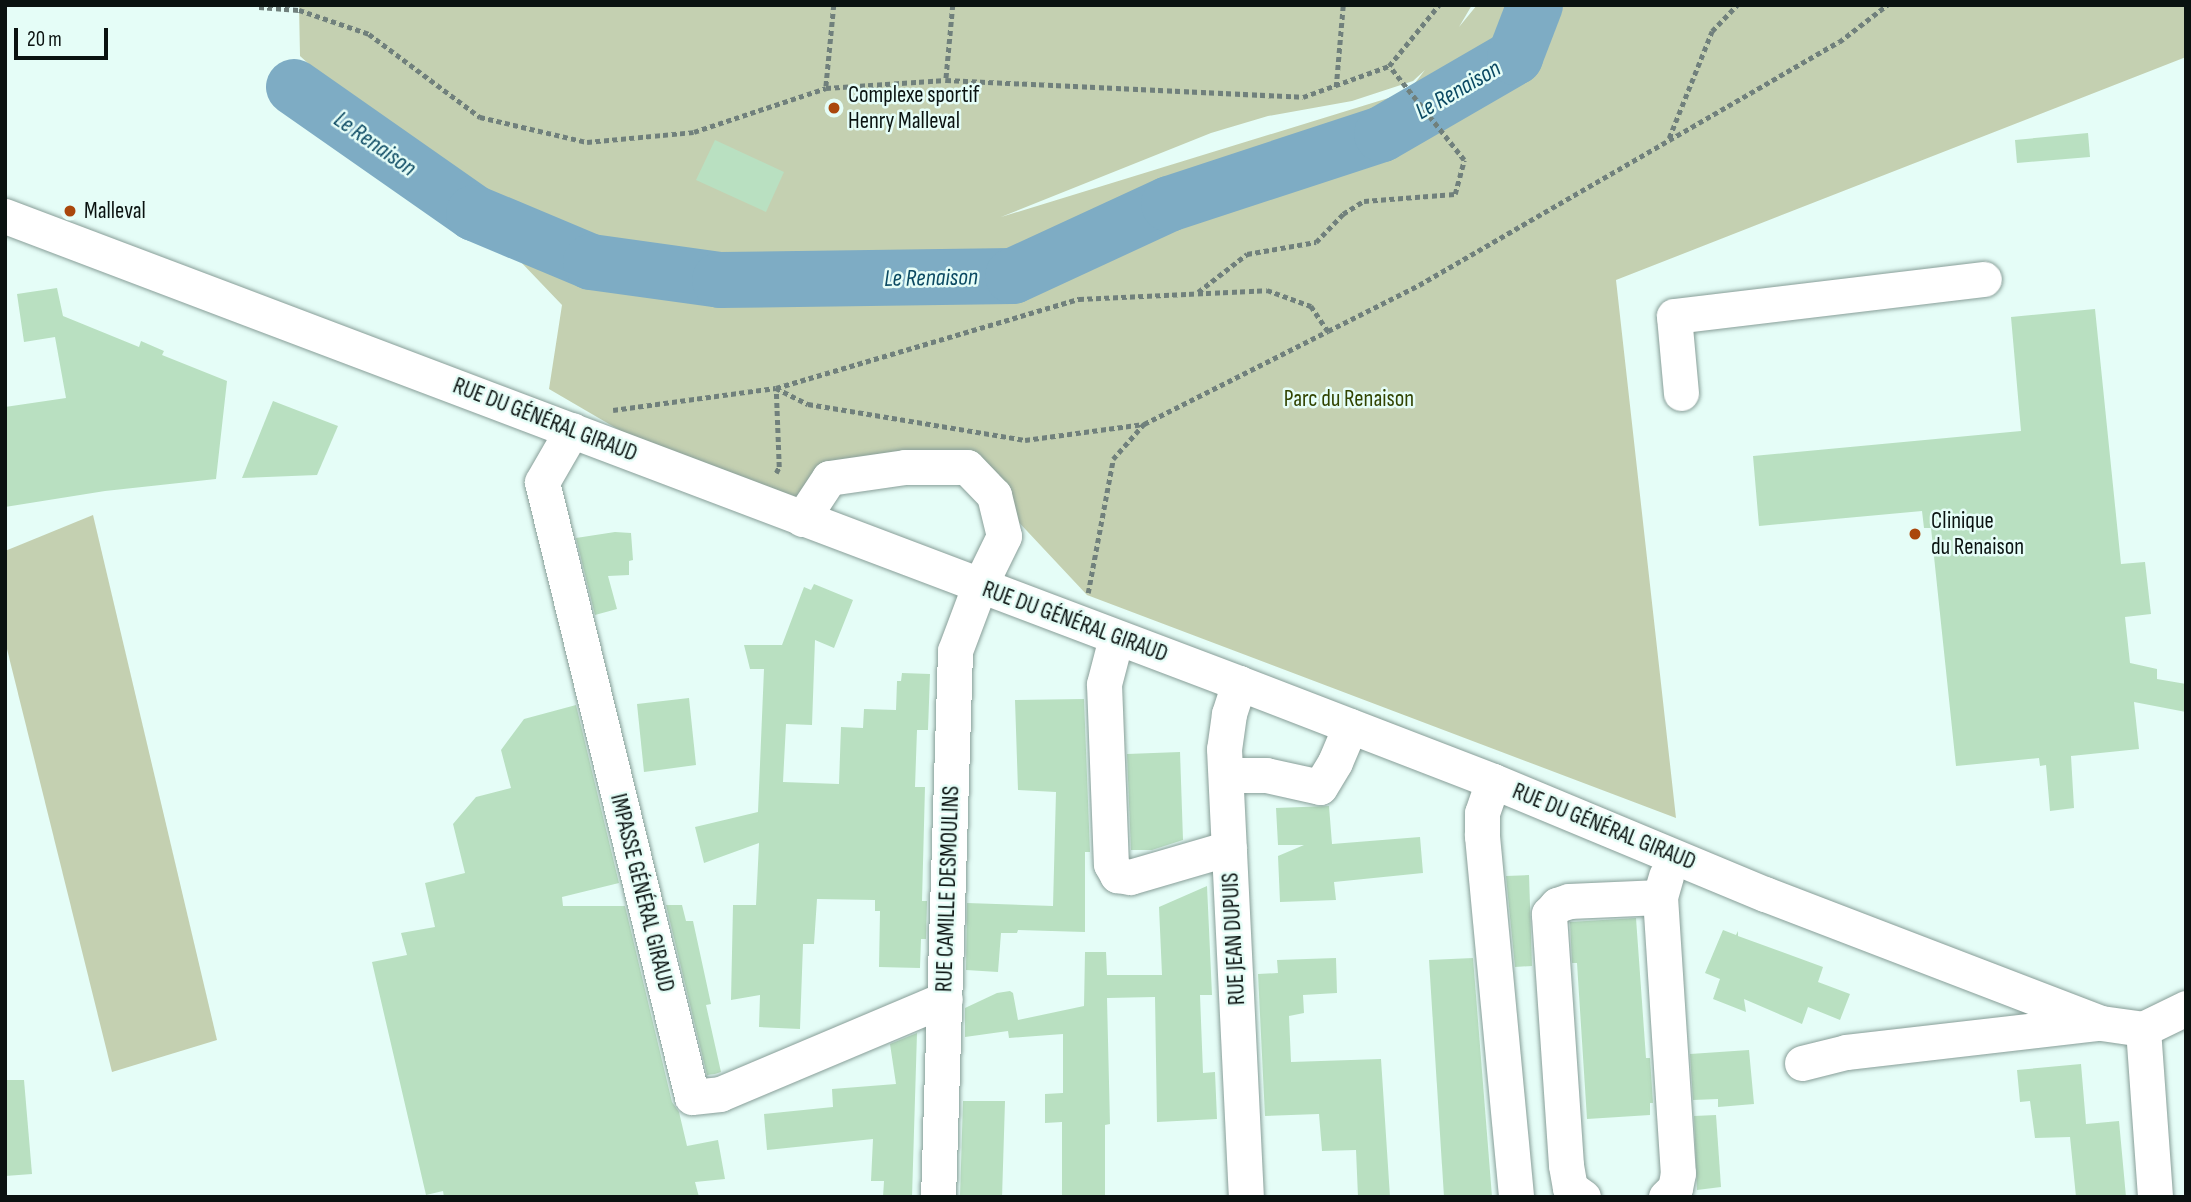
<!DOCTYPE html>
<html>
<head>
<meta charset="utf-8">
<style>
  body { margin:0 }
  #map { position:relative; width:2191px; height:1202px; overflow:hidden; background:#e5fdf7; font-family:"Sofia Sans Condensed",sans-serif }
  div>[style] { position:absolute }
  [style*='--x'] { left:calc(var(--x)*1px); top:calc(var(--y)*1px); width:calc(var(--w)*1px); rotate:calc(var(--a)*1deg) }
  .green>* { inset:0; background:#c4d0b1 }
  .river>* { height:56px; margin:-28px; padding:0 28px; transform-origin:28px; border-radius:28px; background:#7eacc4 }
  .building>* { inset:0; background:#b9e0c1 }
  .path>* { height:4.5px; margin-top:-2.25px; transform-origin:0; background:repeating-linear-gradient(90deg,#70807c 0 5px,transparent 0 8.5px) }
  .roads { filter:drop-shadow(0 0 2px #889e98) drop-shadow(0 0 2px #889e98) }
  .minor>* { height:35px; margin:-17.5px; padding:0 17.5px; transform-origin:17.5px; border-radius:17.5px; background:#fff }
  .dots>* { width:19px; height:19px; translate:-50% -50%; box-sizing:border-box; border:4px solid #e5fdf7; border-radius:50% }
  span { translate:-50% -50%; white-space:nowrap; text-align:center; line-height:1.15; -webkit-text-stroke:5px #e5fdf7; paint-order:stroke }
  .poi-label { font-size:23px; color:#0a1210 }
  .left { translate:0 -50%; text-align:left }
  .park-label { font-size:23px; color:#314300 }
  .street-label { font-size:23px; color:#0a1210 }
  .water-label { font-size:24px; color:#0b4962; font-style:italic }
  .frame { position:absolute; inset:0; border:7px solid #0a1210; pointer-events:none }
  .scale { position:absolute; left:14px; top:28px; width:94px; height:32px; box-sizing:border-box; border:4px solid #0a1210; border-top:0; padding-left:9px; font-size:21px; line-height:24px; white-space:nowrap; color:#0a1210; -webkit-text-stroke:5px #e5fdf7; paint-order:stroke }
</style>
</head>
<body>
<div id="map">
  <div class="green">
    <div style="clip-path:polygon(evenodd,299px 5px,1472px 5px,1459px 27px,1477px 5px,2186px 5px,2186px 57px,1616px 280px,1676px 818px,1087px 595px,967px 467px,830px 474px,802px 519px,621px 431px,549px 389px,562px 305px,474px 213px,300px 56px,299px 5px,1425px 70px,1408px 92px,1001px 217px,1211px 133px,1268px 116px,1352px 101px,1413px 81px,1425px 70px)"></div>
    <div style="clip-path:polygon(93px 515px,217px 1040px,112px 1072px,5px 641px,5px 551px)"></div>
  </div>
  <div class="river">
    <div style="--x:294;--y:87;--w:220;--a:35"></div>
    <div style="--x:474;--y:213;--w:127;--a:22.7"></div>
    <div style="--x:591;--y:262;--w:130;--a:7.9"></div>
    <div style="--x:720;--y:280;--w:293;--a:-0.8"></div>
    <div style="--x:1013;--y:276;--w:172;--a:-24.8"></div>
    <div style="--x:1169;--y:204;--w:224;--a:-18.2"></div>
    <div style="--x:1382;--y:134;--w:154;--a:-30.1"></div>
    <div style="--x:1515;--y:57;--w:56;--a:-69"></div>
  </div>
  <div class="building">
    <div style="clip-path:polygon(2088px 133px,2090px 157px,2017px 163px,2015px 140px)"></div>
    <div style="clip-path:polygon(715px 140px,784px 172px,766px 212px,696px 180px)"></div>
    <div style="clip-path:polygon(57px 288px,63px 316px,139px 347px,141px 341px,164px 351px,162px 355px,227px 381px,216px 479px,105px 491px,5px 507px,5px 407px,66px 398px,55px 337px,24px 342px,17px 294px)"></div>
    <div style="clip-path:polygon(2095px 309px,2121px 564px,2145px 562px,2151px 614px,2125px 617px,2130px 663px,2157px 669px,2157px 679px,2186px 684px,2186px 712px,2134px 702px,2139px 749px,2071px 756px,2074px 808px,2050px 811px,2046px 765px,2040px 766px,2039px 758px,1956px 766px,1931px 528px,1924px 528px,1922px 511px,1759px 526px,1753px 456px,2021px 431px,2011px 317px)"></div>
    <div style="clip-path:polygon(273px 401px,338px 426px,317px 475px,242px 478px)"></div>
    <div style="clip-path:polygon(615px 532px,631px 533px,633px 560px,629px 561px,629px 575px,608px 576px,617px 609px,595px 615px,576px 538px)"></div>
    <div style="clip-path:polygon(814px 584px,853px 600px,834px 648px,815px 640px,812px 725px,786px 724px,783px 782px,839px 784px,841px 727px,863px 728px,864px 709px,896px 710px,897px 681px,901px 681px,902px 673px,930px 674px,928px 730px,917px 730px,915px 787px,925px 787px,922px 901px,927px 901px,926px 939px,921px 939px,920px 968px,879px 967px,880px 911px,875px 911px,875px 900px,817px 899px,814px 944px,803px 944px,800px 1029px,759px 1027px,760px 995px,731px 1000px,733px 905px,756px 905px,759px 843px,704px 863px,695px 827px,758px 812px,764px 669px,750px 669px,744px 645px,782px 645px,804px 587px,811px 590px)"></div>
    <div style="clip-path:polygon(689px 698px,696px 765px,644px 772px,637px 704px)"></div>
    <div style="clip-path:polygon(1084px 699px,1090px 852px,1085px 852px,1085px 932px,1018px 930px,1017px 933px,1001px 933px,998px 972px,966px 970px,967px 903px,1053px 906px,1056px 792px,1018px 790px,1015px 700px)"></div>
    <div style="clip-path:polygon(576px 705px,619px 883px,562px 897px,563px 906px,625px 906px,672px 1102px,679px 1112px,687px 1146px,718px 1140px,725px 1179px,695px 1182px,699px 1197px,444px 1197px,443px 1191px,426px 1195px,372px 962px,407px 955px,401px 933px,435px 927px,425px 883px,465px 873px,453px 824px,476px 797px,511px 788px,501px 750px,524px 719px)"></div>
    <div style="clip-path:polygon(1180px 752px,1183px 840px,1152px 850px,1131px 850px,1127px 754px)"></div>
    <div style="clip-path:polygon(1329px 806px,1332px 844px,1420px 837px,1423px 873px,1334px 882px,1336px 900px,1280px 902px,1278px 856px,1304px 845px,1278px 845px,1276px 808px)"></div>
    <div style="clip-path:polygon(1529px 875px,1532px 966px,1515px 967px,1506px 876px)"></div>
    <div style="clip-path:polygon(1207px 886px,1212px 995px,1200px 995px,1203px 1073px,1215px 1072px,1217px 1119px,1157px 1122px,1155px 997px,1107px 998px,1110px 1124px,1105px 1125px,1105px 1197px,1062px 1197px,1062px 1122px,1045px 1123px,1045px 1094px,1063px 1093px,1063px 1034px,1009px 1038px,1008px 1031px,965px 1037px,965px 1008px,997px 993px,1010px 991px,1013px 993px,1018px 1020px,1084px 1006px,1085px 952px,1106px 952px,1107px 975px,1162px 975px,1159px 907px)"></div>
    <div style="clip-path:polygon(666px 905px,682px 905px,686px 921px,693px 921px,711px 1004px,706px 1005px,721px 1072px,715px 1074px,707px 1075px)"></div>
    <div style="clip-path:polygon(1636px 918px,1646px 1058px,1650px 1058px,1653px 1103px,1650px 1103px,1650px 1115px,1587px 1119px,1577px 963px,1572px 963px,1570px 922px)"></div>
    <div style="clip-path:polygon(1723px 930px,1736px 935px,1738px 931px,1738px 936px,1823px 967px,1818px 982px,1850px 994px,1840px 1020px,1808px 1007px,1802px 1024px,1744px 999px,1746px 1012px,1713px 999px,1720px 979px,1705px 973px)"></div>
    <div style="clip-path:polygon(1336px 958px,1337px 993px,1303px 995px,1304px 1013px,1289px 1016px,1291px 1062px,1381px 1059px,1390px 1197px,1358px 1197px,1356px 1150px,1322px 1151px,1319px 1114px,1265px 1116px,1258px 974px,1278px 973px,1277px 960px)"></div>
    <div style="clip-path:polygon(1473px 958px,1492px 1197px,1444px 1197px,1429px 960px)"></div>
    <div style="clip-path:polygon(917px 1033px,912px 1197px,883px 1197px,884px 1181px,871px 1181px,873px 1139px,767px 1150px,764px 1114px,833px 1107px,832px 1089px,896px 1084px,890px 1044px)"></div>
    <div style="clip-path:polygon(1749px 1050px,1754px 1104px,1718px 1107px,1718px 1099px,1693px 1100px,1690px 1054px)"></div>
    <div style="clip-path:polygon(2081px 1064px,2086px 1124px,2119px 1121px,2126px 1197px,2076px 1197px,2070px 1137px,2035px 1138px,2030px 1101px,2020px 1102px,2017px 1070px)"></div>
    <div style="clip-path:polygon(5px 1080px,24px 1080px,32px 1174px,5px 1176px)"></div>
    <div style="clip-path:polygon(963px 1101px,1005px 1101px,1002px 1197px,960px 1197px)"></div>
    <div style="clip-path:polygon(1716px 1115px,1721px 1187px,1697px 1190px,1694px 1116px)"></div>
  </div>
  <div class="path">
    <div style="--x:834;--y:5;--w:83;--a:95.5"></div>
    <div style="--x:826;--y:88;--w:120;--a:-3.8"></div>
    <div style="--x:953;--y:5;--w:75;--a:95.3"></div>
    <div style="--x:946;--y:80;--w:357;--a:2.7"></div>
    <div style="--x:1303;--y:97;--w:91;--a:-19.8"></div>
    <div style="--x:1389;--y:66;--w:79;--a:-50.7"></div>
    <div style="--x:259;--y:7;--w:40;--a:4.3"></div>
    <div style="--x:299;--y:10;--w:74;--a:18.9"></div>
    <div style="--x:369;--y:34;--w:139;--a:36.8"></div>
    <div style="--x:480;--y:117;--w:110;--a:13.2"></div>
    <div style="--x:587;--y:142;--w:107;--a:-5.3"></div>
    <div style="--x:694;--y:132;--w:139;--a:-18.4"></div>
    <div style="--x:1336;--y:87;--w:82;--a:-85.1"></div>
    <div style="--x:1669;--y:138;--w:115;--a:-68.1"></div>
    <div style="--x:1712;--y:31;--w:36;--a:-46"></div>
    <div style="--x:1198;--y:292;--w:62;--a:-37.8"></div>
    <div style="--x:1247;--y:254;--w:70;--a:-9.9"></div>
    <div style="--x:1316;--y:242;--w:39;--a:-46"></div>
    <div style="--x:1343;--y:214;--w:25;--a:-32"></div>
    <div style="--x:1364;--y:201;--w:91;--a:-4.4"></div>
    <div style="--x:1455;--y:194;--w:35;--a:-75"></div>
    <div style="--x:1464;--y:160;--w:120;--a:-128.6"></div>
    <div style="--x:613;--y:410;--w:164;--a:-7.7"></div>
    <div style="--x:776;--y:388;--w:316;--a:-16.4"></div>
    <div style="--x:1079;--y:299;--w:188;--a:-2.7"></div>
    <div style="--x:1267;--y:290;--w:47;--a:20"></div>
    <div style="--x:1311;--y:306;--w:30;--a:56"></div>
    <div style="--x:1328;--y:331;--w:102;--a:-26.8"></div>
    <div style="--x:1419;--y:285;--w:485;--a:-30.1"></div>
    <div style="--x:1839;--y:42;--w:61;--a:-37.6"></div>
    <div style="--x:776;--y:473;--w:7;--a:-63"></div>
    <div style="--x:779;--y:467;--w:79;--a:-92.2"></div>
    <div style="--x:776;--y:388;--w:36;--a:27"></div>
    <div style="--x:808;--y:404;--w:220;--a:9.4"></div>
    <div style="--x:1025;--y:440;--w:120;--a:-7.7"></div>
    <div style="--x:1144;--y:424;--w:206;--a:-26.8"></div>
    <div style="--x:1088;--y:593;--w:136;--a:-79.4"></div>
    <div style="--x:1113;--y:459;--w:47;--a:-48.5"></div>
  </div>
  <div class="roads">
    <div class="minor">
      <div style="--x:5;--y:216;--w:1319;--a:20.73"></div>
      <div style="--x:1239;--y:683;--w:272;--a:21.1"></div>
      <div style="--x:1493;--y:781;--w:295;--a:22.6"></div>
      <div style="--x:1765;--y:894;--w:360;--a:21"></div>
      <div style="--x:2101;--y:1023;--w:42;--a:8.1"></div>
      <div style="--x:1681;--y:393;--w:77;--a:-95.2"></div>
      <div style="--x:1674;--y:316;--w:312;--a:-6.8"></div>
      <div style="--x:572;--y:430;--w:60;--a:120"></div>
      <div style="--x:542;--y:482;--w:633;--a:76.29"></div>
      <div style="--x:692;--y:1097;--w:28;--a:-6"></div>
      <div style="--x:720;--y:1094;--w:244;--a:-22.9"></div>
      <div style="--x:802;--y:519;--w:49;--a:-56.6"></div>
      <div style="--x:829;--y:478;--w:77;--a:-8.2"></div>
      <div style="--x:905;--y:467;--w:62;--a:0"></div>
      <div style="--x:967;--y:467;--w:39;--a:46"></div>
      <div style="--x:994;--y:495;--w:42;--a:76.3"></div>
      <div style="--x:1004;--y:536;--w:57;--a:116.1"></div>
      <div style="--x:979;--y:587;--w:68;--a:110.6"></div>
      <div style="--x:955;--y:651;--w:546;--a:91.78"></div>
      <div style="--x:1116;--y:638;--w:48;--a:104.6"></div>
      <div style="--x:1104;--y:684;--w:180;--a:87.8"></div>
      <div style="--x:1111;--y:864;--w:13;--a:61"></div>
      <div style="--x:1117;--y:875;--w:13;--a:9"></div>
      <div style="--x:1130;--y:877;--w:103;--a:-16.3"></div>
      <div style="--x:1239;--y:683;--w:33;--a:108"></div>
      <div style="--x:1229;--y:714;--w:35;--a:98"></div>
      <div style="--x:1224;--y:749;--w:449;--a:87.2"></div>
      <div style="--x:1226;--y:775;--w:40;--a:0"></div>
      <div style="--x:1266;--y:775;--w:55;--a:12.5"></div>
      <div style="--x:1320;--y:787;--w:29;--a:-59"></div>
      <div style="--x:1335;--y:762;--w:39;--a:-67"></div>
      <div style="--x:1493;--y:781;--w:34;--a:109"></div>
      <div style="--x:1482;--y:813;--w:23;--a:90"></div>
      <div style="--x:1482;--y:836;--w:363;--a:84.6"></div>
      <div style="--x:1666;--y:876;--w:22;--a:106"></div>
      <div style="--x:1660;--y:897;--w:277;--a:86.3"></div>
      <div style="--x:1678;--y:1173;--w:15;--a:101"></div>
      <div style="--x:1675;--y:1188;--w:13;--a:135"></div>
      <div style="--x:2143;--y:1029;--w:168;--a:85.9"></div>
      <div style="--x:2143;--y:1029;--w:48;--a:-26"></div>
      <div style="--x:1802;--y:1063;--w:45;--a:-14"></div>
      <div style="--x:1846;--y:1052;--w:254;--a:-6.6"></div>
      <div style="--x:1583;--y:1197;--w:16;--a:-145"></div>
      <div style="--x:1570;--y:1188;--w:23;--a:-100"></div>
      <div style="--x:1566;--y:1165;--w:252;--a:-93.9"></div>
      <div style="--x:1549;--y:914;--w:12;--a:-48"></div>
      <div style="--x:1557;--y:905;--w:13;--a:-18"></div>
      <div style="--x:1569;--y:901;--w:91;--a:-2.5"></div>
    </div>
  </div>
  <div class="dots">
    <div style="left:834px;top:108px;background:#aa470c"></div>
    <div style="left:70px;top:211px;background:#aa470c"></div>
    <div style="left:1915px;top:534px;background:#aa470c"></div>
  </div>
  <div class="poi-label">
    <span class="left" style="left:848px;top:108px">Complexe sportif<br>Henry Malleval</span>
    <span class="left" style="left:84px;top:211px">Malleval</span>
    <span class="left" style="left:1931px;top:534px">Clinique<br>du Renaison</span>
  </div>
  <div class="park-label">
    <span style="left:1349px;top:399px">Parc du Renaison</span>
  </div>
  <div class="street-label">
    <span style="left:545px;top:420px;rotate:21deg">RUE DU GÉNÉRAL GIRAUD</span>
    <span style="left:1075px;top:622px;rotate:20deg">RUE DU GÉNÉRAL GIRAUD</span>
    <span style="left:1604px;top:827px;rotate:22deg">RUE DU GÉNÉRAL GIRAUD</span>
    <span style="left:948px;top:889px;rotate:-88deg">RUE CAMILLE DESMOULINS</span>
    <span style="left:642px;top:893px;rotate:76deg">IMPASSE GÉNÉRAL GIRAUD</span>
    <span style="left:1234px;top:939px;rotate:-93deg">RUE JEAN DUPUIS</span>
  </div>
  <div class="water-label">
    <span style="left:1458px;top:90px;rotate:-30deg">Le Renaison</span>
    <span style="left:375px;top:144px;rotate:35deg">Le Renaison</span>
    <span style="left:931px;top:278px;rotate:-1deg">Le Renaison</span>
  </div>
  <div class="frame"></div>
  <div class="scale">20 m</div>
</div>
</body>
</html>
